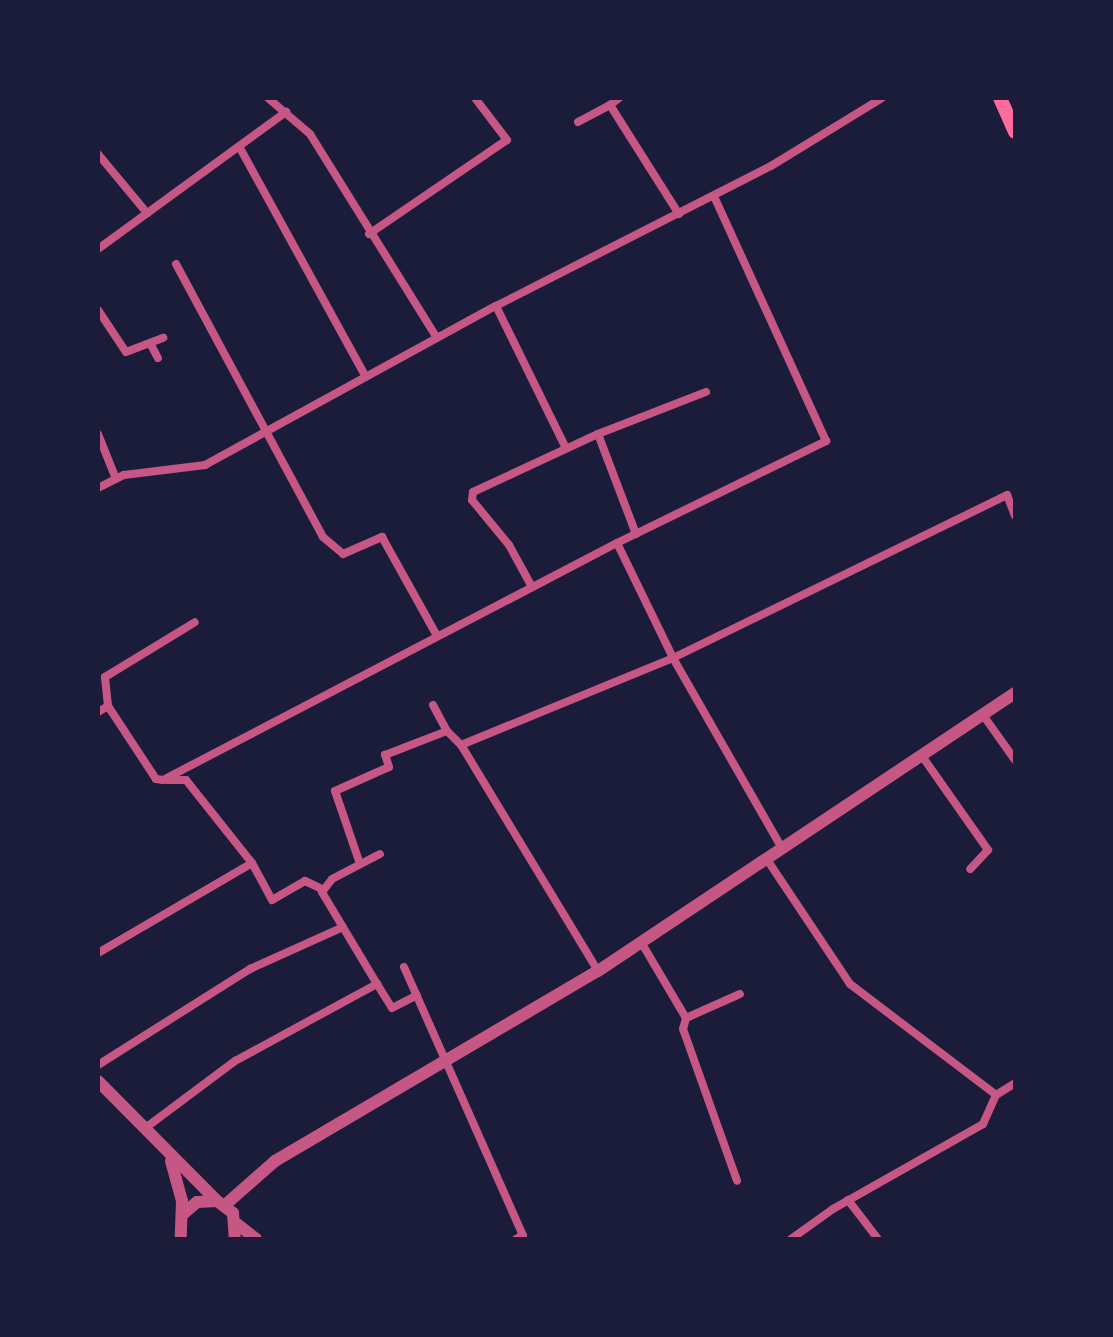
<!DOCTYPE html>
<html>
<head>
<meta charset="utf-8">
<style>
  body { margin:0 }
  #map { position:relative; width:1113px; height:1337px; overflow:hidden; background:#1b1b3a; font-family:"Archivo Narrow",sans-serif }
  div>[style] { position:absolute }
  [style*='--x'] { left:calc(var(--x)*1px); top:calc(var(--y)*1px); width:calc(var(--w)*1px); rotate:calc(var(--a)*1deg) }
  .minor>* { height:8px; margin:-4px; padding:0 4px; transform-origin:4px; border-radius:4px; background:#c65784 }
  .tertiary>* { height:12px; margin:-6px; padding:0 6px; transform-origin:6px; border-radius:6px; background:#c65784 }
  .primary>* { height:14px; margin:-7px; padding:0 7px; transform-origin:7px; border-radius:7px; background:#ff6b9d }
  span { translate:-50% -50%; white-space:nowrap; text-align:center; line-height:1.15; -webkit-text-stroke:7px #1b1b3a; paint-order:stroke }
  .frame { position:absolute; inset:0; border:100px solid #1b1b3a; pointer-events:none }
</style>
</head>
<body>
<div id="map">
  <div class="minor">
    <div style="--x:268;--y:98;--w:55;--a:40.6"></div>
    <div style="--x:310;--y:134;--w:240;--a:58.1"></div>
    <div style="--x:619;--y:98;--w:11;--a:142"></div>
    <div style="--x:610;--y:105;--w:129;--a:57.7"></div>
    <div style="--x:578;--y:122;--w:36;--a:-28"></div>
    <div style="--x:240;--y:148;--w:261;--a:61.2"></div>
    <div style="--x:98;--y:154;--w:77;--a:50.3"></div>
    <div style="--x:369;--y:234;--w:167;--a:-34.3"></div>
    <div style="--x:507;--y:140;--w:53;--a:-127.3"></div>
    <div style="--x:98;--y:249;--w:233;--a:-36.1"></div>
    <div style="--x:176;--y:264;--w:310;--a:61.7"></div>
    <div style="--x:323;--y:537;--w:26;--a:40"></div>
    <div style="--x:343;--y:554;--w:43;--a:-23.6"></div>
    <div style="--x:382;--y:537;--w:113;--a:60.9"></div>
    <div style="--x:496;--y:306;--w:156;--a:63.8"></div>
    <div style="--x:98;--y:310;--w:50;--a:56.3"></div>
    <div style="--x:126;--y:352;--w:40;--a:-21"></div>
    <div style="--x:150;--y:343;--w:17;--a:62"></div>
    <div style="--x:98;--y:434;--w:48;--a:68.2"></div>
    <div style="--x:98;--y:488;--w:29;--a:-27"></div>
    <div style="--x:124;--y:475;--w:82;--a:-7"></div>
    <div style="--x:205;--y:465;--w:332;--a:-28.7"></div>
    <div style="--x:496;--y:306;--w:309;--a:-27"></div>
    <div style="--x:771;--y:166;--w:130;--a:-31.5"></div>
    <div style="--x:636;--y:534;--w:107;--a:-110.8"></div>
    <div style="--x:598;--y:434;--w:116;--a:-21.3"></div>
    <div style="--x:617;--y:543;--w:233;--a:-26"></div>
    <div style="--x:826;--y:441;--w:269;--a:-114.6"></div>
    <div style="--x:532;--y:587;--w:48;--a:-118.7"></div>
    <div style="--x:509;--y:545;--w:58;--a:-129.4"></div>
    <div style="--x:472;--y:500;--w:8;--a:-83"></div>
    <div style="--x:473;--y:492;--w:138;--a:-24.9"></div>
    <div style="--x:433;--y:705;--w:30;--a:62"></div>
    <div style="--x:447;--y:731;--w:20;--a:45"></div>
    <div style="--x:108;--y:706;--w:29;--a:-96"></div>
    <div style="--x:105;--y:677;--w:105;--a:-31.4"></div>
    <div style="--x:98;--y:712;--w:12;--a:-31"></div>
    <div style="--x:108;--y:706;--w:87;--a:56.7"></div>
    <div style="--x:156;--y:779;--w:7;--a:8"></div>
    <div style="--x:163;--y:780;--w:512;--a:-27.57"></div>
    <div style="--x:617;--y:543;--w:128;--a:64"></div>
    <div style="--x:673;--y:658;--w:221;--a:60.2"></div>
    <div style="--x:983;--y:715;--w:55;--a:54.6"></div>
    <div style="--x:922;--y:756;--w:115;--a:54.9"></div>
    <div style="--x:988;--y:850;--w:26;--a:133"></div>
    <div style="--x:167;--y:780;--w:19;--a:0"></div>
    <div style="--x:186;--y:780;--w:106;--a:51.5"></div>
    <div style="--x:252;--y:863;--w:42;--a:61.6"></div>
    <div style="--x:272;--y:900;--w:38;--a:-30"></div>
    <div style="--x:305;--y:881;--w:19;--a:25"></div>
    <div style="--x:768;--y:861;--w:148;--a:56.3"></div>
    <div style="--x:850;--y:984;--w:183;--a:37.2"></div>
    <div style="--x:360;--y:864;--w:77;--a:-108.9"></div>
    <div style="--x:335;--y:791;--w:59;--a:-24"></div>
    <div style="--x:389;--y:767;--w:13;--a:-108"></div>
    <div style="--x:385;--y:755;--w:66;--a:-21.2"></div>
    <div style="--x:641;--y:942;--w:88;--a:59.4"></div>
    <div style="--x:686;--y:1018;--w:59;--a:-24"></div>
    <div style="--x:98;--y:953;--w:178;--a:-30.3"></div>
    <div style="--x:404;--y:967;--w:293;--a:66.1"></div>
    <div style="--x:523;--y:1235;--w:8;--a:150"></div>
    <div style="--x:598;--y:971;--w:264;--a:-121.2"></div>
    <div style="--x:461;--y:745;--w:229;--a:-22.3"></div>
    <div style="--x:673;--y:658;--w:372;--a:-26"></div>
    <div style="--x:1007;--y:495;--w:22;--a:69"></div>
    <div style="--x:377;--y:984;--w:28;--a:58"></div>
    <div style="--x:392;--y:1008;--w:28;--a:-27"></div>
    <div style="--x:686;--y:1018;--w:11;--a:105"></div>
    <div style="--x:683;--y:1029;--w:161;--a:70.4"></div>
    <div style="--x:98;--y:1065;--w:180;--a:-32.3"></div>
    <div style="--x:250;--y:969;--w:102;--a:-24.3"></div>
    <div style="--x:144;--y:1129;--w:114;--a:-36.8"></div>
    <div style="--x:235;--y:1061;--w:162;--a:-28.5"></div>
    <div style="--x:377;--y:984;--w:107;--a:-120.9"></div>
    <div style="--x:322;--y:892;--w:16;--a:-52"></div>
    <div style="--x:332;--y:879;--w:54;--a:-27.5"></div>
    <div style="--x:848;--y:1200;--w:49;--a:52.4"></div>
    <div style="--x:791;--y:1239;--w:52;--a:-35.5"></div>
    <div style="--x:833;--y:1209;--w:172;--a:-29.5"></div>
    <div style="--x:983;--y:1124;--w:32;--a:-66"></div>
    <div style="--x:996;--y:1095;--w:22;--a:-32"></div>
  </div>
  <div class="tertiary">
    <div style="--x:98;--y:1081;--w:169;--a:45.2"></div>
    <div style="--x:171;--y:1161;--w:41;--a:74.6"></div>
    <div style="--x:182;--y:1201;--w:38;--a:92"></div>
    <div style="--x:225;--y:1205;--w:67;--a:-41.3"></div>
    <div style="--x:275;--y:1161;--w:375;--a:-30.5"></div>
    <div style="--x:598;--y:971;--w:501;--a:-33.69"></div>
    <div style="--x:182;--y:1215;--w:20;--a:-41"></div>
    <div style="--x:197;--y:1202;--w:20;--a:-3"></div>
    <div style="--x:217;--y:1201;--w:20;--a:37"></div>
    <div style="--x:233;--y:1213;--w:26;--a:86"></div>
    <div style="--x:237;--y:1224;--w:24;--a:38"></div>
  </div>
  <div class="primary">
    <div style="--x:1000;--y:98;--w:37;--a:66"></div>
  </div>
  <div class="frame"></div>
</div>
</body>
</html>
